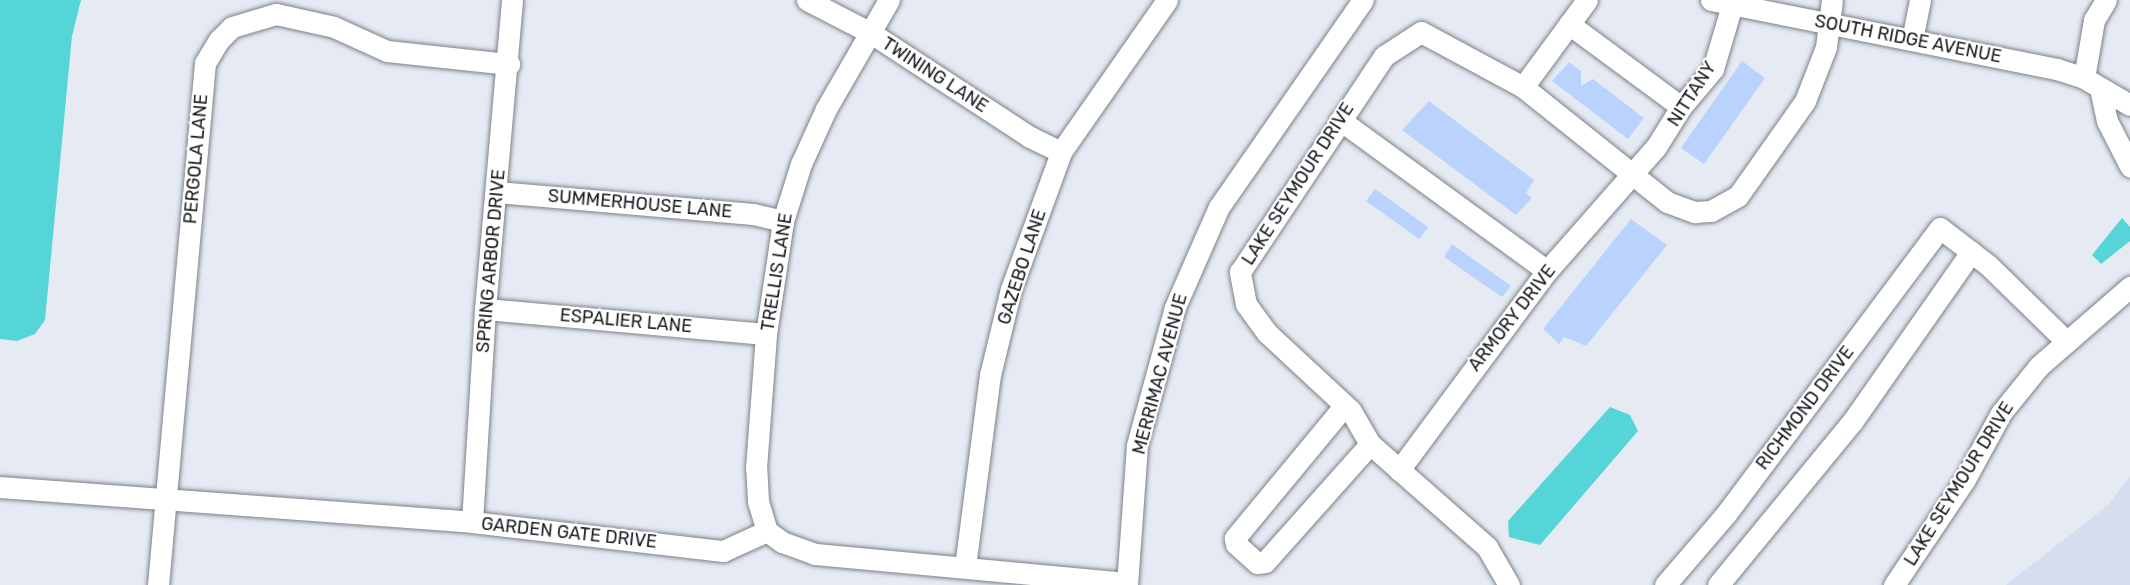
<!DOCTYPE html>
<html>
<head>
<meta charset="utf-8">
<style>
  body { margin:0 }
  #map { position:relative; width:2130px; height:585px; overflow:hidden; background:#e5eaf3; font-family:Rubik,sans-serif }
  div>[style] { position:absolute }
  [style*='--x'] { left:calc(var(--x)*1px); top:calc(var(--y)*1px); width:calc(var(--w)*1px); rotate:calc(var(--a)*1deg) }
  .built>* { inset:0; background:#d5deee }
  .water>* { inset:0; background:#55d5d7 }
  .building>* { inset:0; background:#bad3fe }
  .roads { filter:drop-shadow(0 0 2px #7c8189) drop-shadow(0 0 2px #7c8189) }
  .minor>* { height:21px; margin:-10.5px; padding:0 10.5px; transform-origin:10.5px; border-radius:10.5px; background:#fff }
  span { translate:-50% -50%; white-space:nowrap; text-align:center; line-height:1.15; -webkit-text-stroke:4.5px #fff; paint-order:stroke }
  .street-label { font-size:18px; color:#1b1c20 }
</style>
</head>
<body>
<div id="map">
  <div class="built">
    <div style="clip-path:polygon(2130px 477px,2130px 585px,2006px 585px,2108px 505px)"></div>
  </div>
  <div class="water">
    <div style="clip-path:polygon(0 0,81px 0,72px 36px,45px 320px,35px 334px,17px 341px,0 339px)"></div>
    <div style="clip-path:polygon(2122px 218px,2130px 227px,2130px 241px,2101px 264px,2092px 255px)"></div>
    <div style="clip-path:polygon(1610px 407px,1630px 415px,1638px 431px,1540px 545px,1509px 537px,1508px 521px)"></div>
  </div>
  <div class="building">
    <div style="clip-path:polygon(1742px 61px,1765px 78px,1704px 164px,1681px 148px)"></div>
    <div style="clip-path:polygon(1569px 62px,1581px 71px,1581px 86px,1593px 79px,1644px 118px,1628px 139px,1552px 81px)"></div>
    <div style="clip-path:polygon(1429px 101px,1534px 180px,1526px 193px,1532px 198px,1516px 215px,1402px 130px)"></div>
    <div style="clip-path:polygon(1375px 189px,1428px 227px,1419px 239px,1366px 201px)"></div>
    <div style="clip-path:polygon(1631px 219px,1667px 245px,1586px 346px,1564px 337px,1559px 344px,1543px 329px)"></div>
    <div style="clip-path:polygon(1452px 244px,1511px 286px,1502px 297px,1444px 257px)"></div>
  </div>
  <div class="roads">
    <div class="minor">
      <div style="--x:807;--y:0;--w:72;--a:27.3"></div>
      <div style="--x:871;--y:33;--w:190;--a:33.2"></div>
      <div style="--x:1030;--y:137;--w:34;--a:26"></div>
      <div style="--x:1711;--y:0;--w:353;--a:11.3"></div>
      <div style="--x:2057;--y:69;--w:28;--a:18"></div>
      <div style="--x:2084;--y:78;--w:53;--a:30.4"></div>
      <div style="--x:1569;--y:24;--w:139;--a:36.5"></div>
      <div style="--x:1912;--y:40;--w:41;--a:-78.7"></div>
      <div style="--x:2084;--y:78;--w:59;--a:-80.2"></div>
      <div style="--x:2094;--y:20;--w:23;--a:-59"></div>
      <div style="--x:1523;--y:87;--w:108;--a:-53.7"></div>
      <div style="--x:2100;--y:88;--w:34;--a:78"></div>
      <div style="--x:2107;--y:121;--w:51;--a:62.9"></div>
      <div style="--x:1340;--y:120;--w:256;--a:36.1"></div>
      <div style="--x:497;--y:192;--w:257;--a:4.9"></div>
      <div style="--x:753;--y:214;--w:31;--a:13"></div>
      <div style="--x:485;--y:309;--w:282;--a:5.1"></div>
      <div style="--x:1345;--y:405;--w:173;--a:129.6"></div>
      <div style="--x:1235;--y:538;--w:6;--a:81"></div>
      <div style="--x:1236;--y:544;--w:28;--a:42"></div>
      <div style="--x:1257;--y:563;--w:8;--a:-7"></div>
      <div style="--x:1265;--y:562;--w:158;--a:-48.3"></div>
      <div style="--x:1399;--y:470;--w:248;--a:-53.4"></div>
      <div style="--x:1547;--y:271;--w:165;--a:-48.7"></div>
      <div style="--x:1656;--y:147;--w:47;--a:-58"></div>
      <div style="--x:1681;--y:107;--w:50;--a:-49.9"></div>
      <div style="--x:1713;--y:69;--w:67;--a:-73.5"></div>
      <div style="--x:0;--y:487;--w:473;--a:4.2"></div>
      <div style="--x:472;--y:522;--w:253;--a:6.6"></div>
      <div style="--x:723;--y:551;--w:48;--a:-24.4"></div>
      <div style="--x:472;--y:522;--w:213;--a:-86.5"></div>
      <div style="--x:485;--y:309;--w:310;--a:-85"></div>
      <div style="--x:767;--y:531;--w:31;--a:-107"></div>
      <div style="--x:758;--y:501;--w:33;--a:-93"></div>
      <div style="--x:756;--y:468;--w:134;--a:-85.7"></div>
      <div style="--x:766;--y:334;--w:114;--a:-81.4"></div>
      <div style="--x:783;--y:221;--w:60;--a:-72.5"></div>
      <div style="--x:801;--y:164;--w:60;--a:-65.6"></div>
      <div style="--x:826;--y:109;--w:126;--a:-60"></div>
      <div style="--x:767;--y:531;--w:19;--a:36"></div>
      <div style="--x:782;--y:542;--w:35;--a:20"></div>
      <div style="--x:815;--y:554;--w:313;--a:5.3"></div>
      <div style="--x:965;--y:567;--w:194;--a:-82.6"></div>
      <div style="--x:990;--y:375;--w:89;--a:-76.3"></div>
      <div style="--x:1011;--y:289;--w:146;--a:-69.9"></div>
      <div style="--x:1061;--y:152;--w:185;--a:-55.1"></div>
      <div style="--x:158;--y:585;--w:524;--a:-84.86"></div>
      <div style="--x:205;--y:63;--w:27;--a:-59"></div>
      <div style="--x:219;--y:40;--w:18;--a:-45"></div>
      <div style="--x:232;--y:27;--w:46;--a:-16.5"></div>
      <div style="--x:276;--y:14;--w:59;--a:12.6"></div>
      <div style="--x:334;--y:27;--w:58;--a:24.4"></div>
      <div style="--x:387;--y:51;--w:123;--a:6.1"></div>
      <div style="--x:1127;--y:585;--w:140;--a:-85.9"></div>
      <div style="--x:1137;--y:445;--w:143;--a:-74.6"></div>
      <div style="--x:1175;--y:307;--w:109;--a:-66.3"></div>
      <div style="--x:1219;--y:207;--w:252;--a:-55.2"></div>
      <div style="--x:1509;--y:585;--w:44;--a:-120.1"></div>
      <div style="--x:1487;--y:547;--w:156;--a:-138.6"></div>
      <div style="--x:1370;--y:444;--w:39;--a:-120"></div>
      <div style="--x:1350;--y:410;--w:113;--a:-137.1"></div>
      <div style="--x:1267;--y:333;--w:36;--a:-126"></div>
      <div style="--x:1246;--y:304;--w:33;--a:-101"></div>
      <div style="--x:1240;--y:272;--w:260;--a:-56.3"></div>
      <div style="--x:1384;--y:56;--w:44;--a:-33"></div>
      <div style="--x:1421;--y:32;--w:116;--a:28.3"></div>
      <div style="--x:1523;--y:87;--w:184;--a:38.6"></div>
      <div style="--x:1667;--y:202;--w:30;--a:20"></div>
      <div style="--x:1695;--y:212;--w:16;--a:-4"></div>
      <div style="--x:1711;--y:211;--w:31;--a:-29"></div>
      <div style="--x:1738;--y:196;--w:116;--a:-54.8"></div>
      <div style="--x:1805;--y:101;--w:58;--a:-68.7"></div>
      <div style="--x:1826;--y:47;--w:47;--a:-82.7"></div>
      <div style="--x:1665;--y:585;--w:94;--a:-49.3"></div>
      <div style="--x:1726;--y:514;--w:357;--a:-53.2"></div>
      <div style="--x:1940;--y:228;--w:61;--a:37.6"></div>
      <div style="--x:1988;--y:265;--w:110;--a:44.3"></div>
      <div style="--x:1718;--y:585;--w:211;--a:-50.6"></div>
      <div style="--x:1852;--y:422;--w:208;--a:-55"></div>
      <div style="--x:1894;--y:585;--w:125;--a:-56.1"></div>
      <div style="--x:1964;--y:481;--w:77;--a:-61.4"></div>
      <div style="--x:2001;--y:413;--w:60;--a:-51"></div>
      <div style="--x:2039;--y:366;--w:121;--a:-41"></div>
    </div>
  </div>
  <div class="street-label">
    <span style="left:1908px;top:39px;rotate:11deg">SOUTH RIDGE AVENUE</span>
    <span style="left:935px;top:75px;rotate:33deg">TWINING LANE</span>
    <span style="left:1692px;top:94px;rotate:-57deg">NITTANY</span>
    <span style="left:196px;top:159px;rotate:-85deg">PERGOLA LANE</span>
    <span style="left:1298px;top:184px;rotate:-57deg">LAKE SEYMOUR DRIVE</span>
    <span style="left:640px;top:204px;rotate:5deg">SUMMERHOUSE LANE</span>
    <span style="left:491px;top:261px;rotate:-85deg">SPRING ARBOR DRIVE</span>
    <span style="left:1022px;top:267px;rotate:-72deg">GAZEBO LANE</span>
    <span style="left:777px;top:272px;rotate:-81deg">TRELLIS LANE</span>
    <span style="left:1512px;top:318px;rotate:-52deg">ARMORY DRIVE</span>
    <span style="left:626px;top:321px;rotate:5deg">ESPALIER LANE</span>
    <span style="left:1160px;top:374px;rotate:-75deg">MERRIMAC AVENUE</span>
    <span style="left:1805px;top:408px;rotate:-53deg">RICHMOND DRIVE</span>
    <span style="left:1959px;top:484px;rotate:-58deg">LAKE SEYMOUR DRIVE</span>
    <span style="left:569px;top:533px;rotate:6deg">GARDEN GATE DRIVE</span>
  </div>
</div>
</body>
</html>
